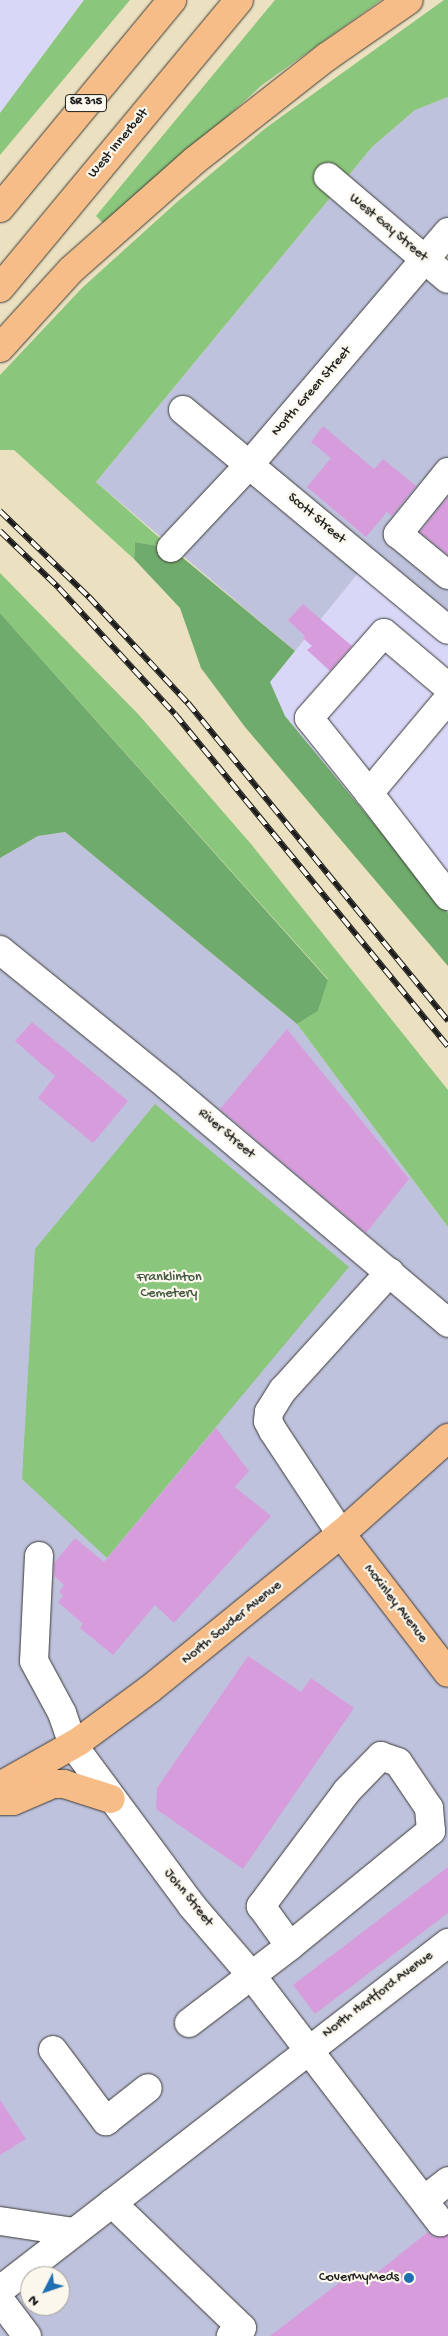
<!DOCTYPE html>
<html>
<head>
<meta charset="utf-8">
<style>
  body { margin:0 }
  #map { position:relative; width:448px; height:2336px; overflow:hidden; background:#ebe1c0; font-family:"Gochi Hand",sans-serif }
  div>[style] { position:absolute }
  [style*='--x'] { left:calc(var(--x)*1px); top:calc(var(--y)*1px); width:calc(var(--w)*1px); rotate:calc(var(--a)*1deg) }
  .built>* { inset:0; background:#d8d7f8 }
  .industrial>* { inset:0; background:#bfc2dd }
  .green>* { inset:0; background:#8ac67c }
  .forest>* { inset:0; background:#6fab6c }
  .building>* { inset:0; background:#d79cdc }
  .roads { filter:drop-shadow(0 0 1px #3b3a35) drop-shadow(0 0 1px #3b3a35) }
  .minor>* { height:28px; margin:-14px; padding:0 14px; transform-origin:14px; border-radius:14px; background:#fff }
  .major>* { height:28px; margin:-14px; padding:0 14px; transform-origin:14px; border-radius:14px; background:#f7bd88 }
  .highway>* { height:28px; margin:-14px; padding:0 14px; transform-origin:14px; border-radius:14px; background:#f7bd88 }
  .rail>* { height:5.5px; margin-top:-2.75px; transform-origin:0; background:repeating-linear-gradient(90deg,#fbf7ec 0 11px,#1c1c1c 0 22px); box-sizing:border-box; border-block:1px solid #1c1c1c }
  .dots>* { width:14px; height:14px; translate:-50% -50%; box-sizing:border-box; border:2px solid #fbf7ec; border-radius:50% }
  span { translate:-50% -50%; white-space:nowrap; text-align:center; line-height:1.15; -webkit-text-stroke:4.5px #fbf7ec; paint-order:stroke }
  .shield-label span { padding:1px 4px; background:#fbf7ec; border:1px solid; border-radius:4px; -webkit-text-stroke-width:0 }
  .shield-label { font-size:12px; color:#1c1c1c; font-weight:700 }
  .street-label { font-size:14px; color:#1c1c1c }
  .park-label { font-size:14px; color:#42583e }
  .poi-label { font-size:14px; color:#1c1c1c }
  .right { translate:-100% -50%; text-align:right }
  .north { position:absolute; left:20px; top:2266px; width:50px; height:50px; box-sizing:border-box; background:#fbf7ec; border:1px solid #a29f99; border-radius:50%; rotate:229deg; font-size:14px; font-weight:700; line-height:20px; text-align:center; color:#1c1c1c }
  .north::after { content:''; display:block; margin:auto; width:18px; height:22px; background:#1f6fb2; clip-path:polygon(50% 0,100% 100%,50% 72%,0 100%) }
</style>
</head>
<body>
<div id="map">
  <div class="built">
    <div style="clip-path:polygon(0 0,84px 0,0 113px)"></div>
    <div style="clip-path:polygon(367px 561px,448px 630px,448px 913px,285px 716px,270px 682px)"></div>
  </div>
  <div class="industrial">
    <div style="clip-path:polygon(448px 97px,448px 232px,425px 260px,448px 279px,448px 630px,367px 562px,295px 651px,96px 482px,372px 147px,415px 110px)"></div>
    <div style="clip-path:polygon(evenodd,65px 832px,297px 1024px,448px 1227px,448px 2336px,0 2336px,0 858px,38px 836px,65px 832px,30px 2276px,60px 2276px,60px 2306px,30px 2306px,30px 2276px)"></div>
  </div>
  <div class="green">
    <div style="clip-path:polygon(84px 0,130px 0,0 155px,0 113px)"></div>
    <div style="clip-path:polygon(275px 0,381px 0,262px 85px,106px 226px,96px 216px)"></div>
    <div style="clip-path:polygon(444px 0,448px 0,448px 97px,415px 110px,372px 147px,96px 482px,171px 548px,135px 542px,134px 559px,14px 450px,0 450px,0 375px,82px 288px,177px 202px,267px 127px)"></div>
    <div style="clip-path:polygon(0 573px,139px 715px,251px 844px,448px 1090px,448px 1227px,297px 1024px,318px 1011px,328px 979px,0 613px)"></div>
    <div style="clip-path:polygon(155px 1104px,349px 1267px,107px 1558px,22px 1479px,35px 1249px)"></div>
  </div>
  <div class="forest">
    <div style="clip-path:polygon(135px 542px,171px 548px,295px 651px,270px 682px,285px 716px,448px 913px,448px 966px,245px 727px,201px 668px,180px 608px,134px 559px)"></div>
    <div style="clip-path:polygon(0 613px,328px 980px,318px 1011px,297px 1024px,65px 832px,38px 836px,0 858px)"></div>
  </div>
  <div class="building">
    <div style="clip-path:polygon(323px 426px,374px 469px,383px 459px,416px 486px,392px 516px,387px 512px,366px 537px,307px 487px,331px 458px,311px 442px)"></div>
    <div style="clip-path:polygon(448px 497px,448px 555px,420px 532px)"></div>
    <div style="clip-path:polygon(303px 604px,352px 646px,330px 671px,307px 650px,312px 646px,303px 638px,305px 636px,288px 620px)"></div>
    <div style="clip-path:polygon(32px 1022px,128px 1101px,93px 1143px,38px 1098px,55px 1076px,15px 1041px)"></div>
    <div style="clip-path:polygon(287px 1029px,409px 1179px,366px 1233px,220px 1109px)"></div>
    <div style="clip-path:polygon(216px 1428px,249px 1471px,235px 1487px,271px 1516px,174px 1623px,155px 1605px,113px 1655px,80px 1628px,83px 1624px,58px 1602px,63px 1596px,59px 1592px,64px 1585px,54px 1576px,54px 1563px,75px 1538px,104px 1562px)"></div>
    <div style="clip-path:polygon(248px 1656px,301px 1692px,311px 1678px,354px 1708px,243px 1869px,156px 1809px,157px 1788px)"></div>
    <div style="clip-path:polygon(448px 1867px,448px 1913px,315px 2014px,293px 1985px)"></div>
    <div style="clip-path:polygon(0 2100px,26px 2139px,0 2155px)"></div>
    <div style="clip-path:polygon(428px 2232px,434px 2237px,448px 2235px,448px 2336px,270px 2336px,352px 2273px,364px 2283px)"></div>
  </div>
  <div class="roads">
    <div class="minor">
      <div style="--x:328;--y:177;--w:157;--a:40.4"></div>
      <div style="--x:183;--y:410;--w:344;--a:39.7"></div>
      <div style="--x:448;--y:472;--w:80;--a:128.9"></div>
      <div style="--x:398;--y:534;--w:65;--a:39.4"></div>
      <div style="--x:171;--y:548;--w:115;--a:-46.8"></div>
      <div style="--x:250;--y:464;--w:305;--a:-49.5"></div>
      <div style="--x:448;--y:699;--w:123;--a:130"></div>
      <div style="--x:369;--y:793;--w:130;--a:52.5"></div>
      <div style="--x:369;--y:793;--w:96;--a:-128.7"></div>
      <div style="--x:309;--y:718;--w:113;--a:-48.6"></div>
      <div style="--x:384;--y:633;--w:84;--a:40.2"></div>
      <div style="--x:0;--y:950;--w:216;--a:39"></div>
      <div style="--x:168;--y:1086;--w:367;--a:40.2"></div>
      <div style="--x:341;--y:1534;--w:123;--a:-123.4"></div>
      <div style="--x:273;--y:1431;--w:11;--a:-117"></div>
      <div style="--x:268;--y:1421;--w:9;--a:-84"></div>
      <div style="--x:269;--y:1412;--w:26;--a:-58"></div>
      <div style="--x:283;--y:1390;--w:159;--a:-47.8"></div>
      <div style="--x:39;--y:1556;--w:105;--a:92.7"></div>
      <div style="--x:34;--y:1661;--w:59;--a:61.7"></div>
      <div style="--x:62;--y:1713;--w:34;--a:71"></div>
      <div style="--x:73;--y:1745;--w:200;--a:53.5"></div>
      <div style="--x:192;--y:1906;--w:92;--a:49.4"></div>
      <div style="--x:252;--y:1976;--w:310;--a:52.6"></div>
      <div style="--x:189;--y:2023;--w:127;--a:-37.3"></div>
      <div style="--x:290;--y:1946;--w:182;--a:-39.2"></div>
      <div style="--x:431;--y:1831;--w:23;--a:-95"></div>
      <div style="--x:429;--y:1808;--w:55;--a:-124"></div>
      <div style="--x:398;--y:1762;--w:18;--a:-161"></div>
      <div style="--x:381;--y:1756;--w:49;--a:134.2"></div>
      <div style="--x:347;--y:1791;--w:144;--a:126.8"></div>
      <div style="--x:261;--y:1906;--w:49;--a:54.1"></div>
      <div style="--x:53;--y:2050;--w:89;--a:53.3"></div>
      <div style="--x:106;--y:2121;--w:53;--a:-38.2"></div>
      <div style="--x:424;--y:2200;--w:31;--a:-38"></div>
      <div style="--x:112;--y:2203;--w:180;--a:43.9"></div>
      <div style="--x:242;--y:2328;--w:14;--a:144"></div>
      <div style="--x:0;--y:2221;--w:75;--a:8.5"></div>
      <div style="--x:0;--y:2290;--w:567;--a:-37.76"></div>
      <div style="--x:0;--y:2300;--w:45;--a:53.1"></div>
    </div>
    <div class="major">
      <div style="--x:341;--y:1534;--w:175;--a:52.4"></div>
      <div style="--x:0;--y:1786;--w:90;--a:-29.4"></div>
      <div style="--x:78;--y:1742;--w:89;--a:-36.4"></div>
      <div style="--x:150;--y:1689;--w:246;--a:-39.1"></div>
      <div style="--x:341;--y:1534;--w:144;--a:-41.9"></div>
      <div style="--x:0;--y:1801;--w:13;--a:0"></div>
      <div style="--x:13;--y:1801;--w:43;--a:-23"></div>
      <div style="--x:53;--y:1784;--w:11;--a:0"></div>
      <div style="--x:64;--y:1784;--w:49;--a:17.7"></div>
    </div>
    <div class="highway">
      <div style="--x:0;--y:208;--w:270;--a:-50.4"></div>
      <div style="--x:0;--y:288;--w:374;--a:-50.3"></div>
      <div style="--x:0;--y:348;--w:105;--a:-47.7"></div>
      <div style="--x:71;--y:270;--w:164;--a:-41.5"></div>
      <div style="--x:194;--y:161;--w:170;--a:-38.1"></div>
      <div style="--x:328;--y:56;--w:98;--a:-34.7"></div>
    </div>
  </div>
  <div class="rail">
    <div style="--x:0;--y:511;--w:124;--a:44"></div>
    <div style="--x:89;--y:597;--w:145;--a:47"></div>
    <div style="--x:188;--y:703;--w:411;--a:50.7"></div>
    <div style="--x:0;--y:531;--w:82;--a:44"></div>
    <div style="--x:59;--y:588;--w:171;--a:47.4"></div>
    <div style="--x:175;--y:714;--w:430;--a:50.6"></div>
  </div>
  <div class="dots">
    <div style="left:409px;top:2278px;background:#1f6fb2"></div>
  </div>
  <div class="shield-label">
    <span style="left:86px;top:103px">SR 315</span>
  </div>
  <div class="street-label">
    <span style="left:119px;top:144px;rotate:-50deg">West Innerbelt</span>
    <span style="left:388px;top:228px;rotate:40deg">West Gay Street</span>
    <span style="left:312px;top:392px;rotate:-49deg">North Green Street</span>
    <span style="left:316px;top:519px;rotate:40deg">Scott Street</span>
    <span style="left:226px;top:1134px;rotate:40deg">River Street</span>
    <span style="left:395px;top:1604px;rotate:52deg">McKinley Avenue</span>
    <span style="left:232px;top:1623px;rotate:-39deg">North Souder Avenue</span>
    <span style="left:188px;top:1898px;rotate:51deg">John Street</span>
    <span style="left:378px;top:1995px;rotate:-37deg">North Hartford Avenue</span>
  </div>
  <div class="park-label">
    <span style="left:169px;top:1286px">Franklinton<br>Cemetery</span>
  </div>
  <div class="poi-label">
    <span class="right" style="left:399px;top:2278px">CoverMyMeds</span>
  </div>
  <div class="north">N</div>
</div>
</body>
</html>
